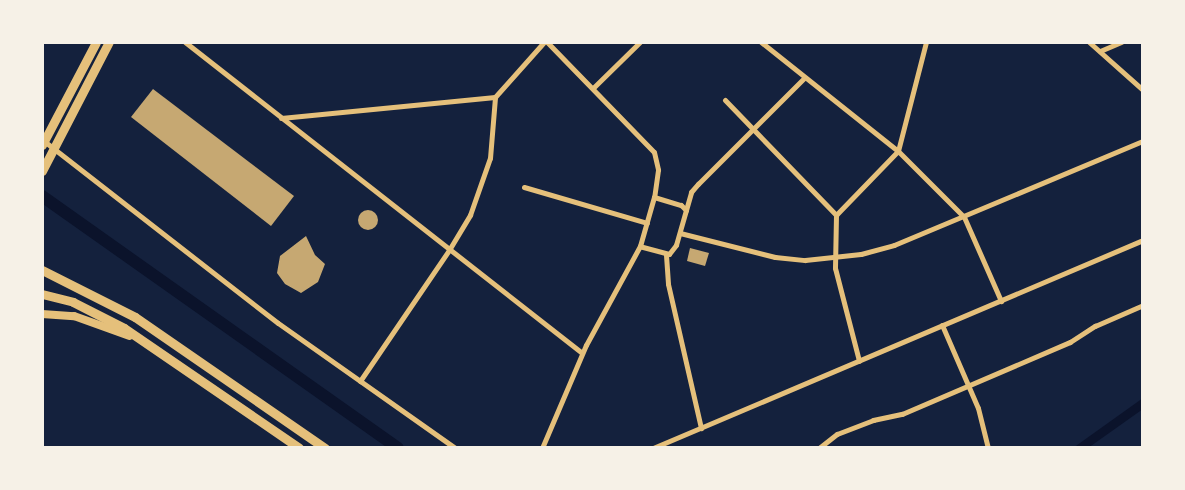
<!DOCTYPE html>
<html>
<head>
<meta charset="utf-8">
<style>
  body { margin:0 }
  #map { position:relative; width:1185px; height:490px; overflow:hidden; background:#14213d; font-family:Jost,sans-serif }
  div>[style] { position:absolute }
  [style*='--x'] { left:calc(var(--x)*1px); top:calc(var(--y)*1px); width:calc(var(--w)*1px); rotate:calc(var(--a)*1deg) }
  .water>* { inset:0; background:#0b132b }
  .canal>* { height:12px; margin:-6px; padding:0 6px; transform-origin:6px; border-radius:6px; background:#0b132b }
  .building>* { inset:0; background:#c6a872 }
  .round { border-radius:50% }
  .minor>* { height:5px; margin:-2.5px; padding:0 2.5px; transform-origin:2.5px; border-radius:2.5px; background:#e5c07b }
  .secondary>* { height:8px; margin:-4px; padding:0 4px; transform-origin:4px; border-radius:4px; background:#e5c07b }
  .primary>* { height:9px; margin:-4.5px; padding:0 4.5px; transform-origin:4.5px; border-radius:4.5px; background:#e5c07b }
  span { translate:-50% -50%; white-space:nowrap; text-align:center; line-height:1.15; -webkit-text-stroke:4.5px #f6f1e7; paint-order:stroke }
  .frame { position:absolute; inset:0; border:44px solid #f6f1e7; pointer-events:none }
</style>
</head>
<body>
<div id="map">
  <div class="water">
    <div style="clip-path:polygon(1143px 398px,1143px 409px,1088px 448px,1073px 448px)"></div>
  </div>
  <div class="canal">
    <div style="--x:42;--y:196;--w:436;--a:35.3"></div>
  </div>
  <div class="building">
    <div style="clip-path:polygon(153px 89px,294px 196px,271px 226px,131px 117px)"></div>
    <div class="round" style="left:358px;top:210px;width:20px;height:20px"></div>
    <div style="clip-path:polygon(306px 236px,315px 255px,325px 264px,318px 282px,301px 293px,285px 284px,277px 273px,280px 256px)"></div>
    <div style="clip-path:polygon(690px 248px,709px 253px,705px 266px,687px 261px)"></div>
  </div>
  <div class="minor">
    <div style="--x:185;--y:42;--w:504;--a:38.07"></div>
    <div style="--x:547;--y:42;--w:153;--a:45.8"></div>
    <div style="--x:654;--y:152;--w:18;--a:77"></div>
    <div style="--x:658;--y:170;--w:27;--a:98"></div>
    <div style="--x:761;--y:42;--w:175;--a:38.5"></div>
    <div style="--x:898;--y:151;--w:93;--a:45"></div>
    <div style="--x:964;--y:217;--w:92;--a:66.2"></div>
    <div style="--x:1089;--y:42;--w:72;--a:41.6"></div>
    <div style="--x:1100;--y:51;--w:23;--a:-23"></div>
    <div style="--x:593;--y:88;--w:66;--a:-44.4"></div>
    <div style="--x:495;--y:97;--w:74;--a:-48.3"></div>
    <div style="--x:725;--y:100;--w:160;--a:46"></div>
    <div style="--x:836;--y:215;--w:53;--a:91.1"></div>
    <div style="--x:835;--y:268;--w:96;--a:75.5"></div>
    <div style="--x:281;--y:118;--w:215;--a:-5.6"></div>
    <div style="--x:44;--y:141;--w:296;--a:37.9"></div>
    <div style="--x:278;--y:323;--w:217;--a:35.2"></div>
    <div style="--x:524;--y:187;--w:128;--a:16.3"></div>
    <div style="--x:654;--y:197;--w:28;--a:17"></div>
    <div style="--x:681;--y:205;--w:7;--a:45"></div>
    <div style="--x:686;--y:210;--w:36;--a:106"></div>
    <div style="--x:676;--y:245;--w:11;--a:128"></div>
    <div style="--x:669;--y:254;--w:30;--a:-165"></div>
    <div style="--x:640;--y:246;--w:51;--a:-74.1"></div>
    <div style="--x:686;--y:210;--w:19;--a:-74"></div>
    <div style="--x:691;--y:192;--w:11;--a:-49"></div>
    <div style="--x:698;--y:184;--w:150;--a:-45"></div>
    <div style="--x:836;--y:215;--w:89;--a:-45.9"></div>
    <div style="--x:898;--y:151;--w:113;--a:-75.6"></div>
    <div style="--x:680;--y:233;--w:98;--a:14.2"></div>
    <div style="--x:775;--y:257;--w:30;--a:6"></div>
    <div style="--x:805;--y:260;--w:56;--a:-6.1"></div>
    <div style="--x:861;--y:254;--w:34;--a:-15"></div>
    <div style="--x:894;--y:245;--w:270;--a:-22.7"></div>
    <div style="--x:666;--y:255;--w:29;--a:86"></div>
    <div style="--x:668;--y:284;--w:148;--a:77.1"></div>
    <div style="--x:942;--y:325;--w:90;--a:66.6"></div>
    <div style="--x:978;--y:408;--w:41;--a:76"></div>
    <div style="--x:360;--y:381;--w:158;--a:-55.8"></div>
    <div style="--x:449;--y:250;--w:41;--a:-59"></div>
    <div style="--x:470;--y:215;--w:60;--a:-70.7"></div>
    <div style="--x:490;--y:158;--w:61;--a:-85.3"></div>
    <div style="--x:542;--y:448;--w:112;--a:-66.9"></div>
    <div style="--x:586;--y:345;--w:113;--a:-61.4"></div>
    <div style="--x:653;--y:448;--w:532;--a:-23"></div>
    <div style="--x:819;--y:448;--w:23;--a:-38"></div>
    <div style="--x:837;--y:434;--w:39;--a:-21"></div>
    <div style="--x:873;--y:420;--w:30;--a:-12"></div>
    <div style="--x:902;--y:414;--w:183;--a:-23.2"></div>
    <div style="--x:1070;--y:342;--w:30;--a:-33"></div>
    <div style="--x:1095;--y:326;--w:52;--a:-23.6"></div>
  </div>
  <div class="secondary">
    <div style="--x:42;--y:314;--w:32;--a:4"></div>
    <div style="--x:74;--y:316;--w:59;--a:19.7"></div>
  </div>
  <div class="primary">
    <div style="--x:42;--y:145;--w:116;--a:-62.3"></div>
    <div style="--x:42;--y:171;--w:145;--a:-62.6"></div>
    <div style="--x:42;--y:270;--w:104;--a:26.8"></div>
    <div style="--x:135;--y:317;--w:231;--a:34.6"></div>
    <div style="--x:42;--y:294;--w:32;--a:14"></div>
    <div style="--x:73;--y:302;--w:57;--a:27"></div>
    <div style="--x:124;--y:328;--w:212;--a:34.4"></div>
  </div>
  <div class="frame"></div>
</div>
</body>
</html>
